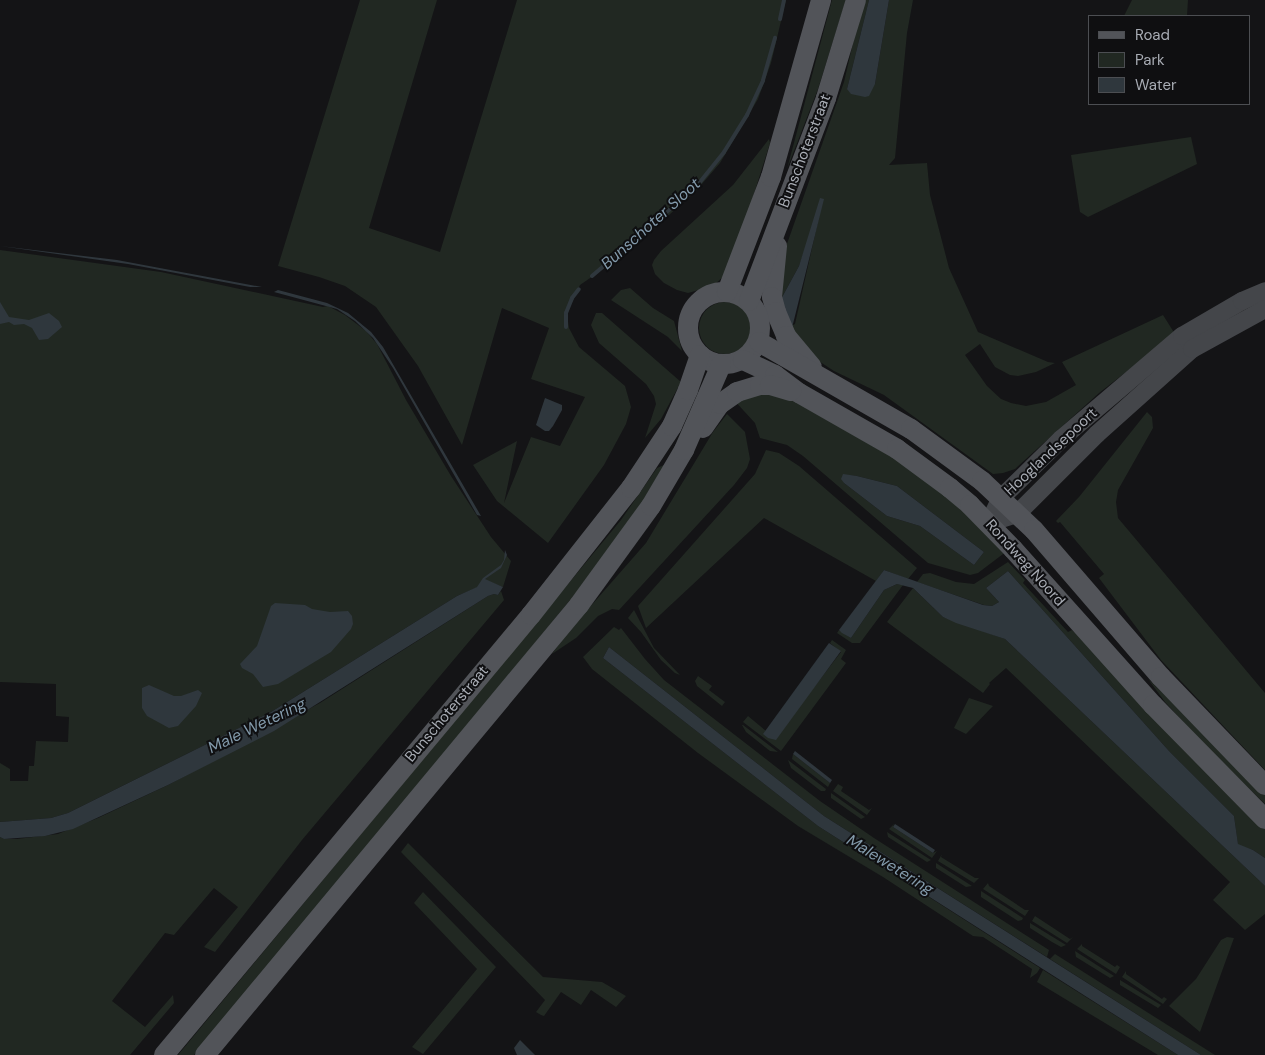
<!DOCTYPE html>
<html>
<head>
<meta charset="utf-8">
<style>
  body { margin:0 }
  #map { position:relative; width:1265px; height:1055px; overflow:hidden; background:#141416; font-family:"DM Sans",sans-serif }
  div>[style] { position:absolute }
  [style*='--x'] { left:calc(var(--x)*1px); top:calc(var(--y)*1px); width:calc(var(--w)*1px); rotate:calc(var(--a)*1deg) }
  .green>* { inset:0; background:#212822 }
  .round { border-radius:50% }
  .water>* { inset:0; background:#2f373d }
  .stream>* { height:4px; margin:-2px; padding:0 2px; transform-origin:2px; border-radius:2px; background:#2f373d }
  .secondary>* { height:18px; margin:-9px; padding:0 9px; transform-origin:9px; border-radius:9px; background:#44464a }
  .primary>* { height:20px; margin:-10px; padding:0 10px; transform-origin:10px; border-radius:10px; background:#525459 }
  .primary>.ring { margin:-10px; padding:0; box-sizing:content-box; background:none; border:20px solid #525459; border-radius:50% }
  span { translate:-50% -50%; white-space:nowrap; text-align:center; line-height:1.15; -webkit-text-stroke:4px #0f0f11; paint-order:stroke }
  .street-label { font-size:15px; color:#a8acb4 }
  .water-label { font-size:16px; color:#839aab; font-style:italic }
  .legend { position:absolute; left:1088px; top:15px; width:162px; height:90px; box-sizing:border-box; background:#0f0f11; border:1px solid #4c4e52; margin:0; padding:6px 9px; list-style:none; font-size:15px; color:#a8acb4 }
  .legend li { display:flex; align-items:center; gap:10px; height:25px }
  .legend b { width:25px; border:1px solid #4c4e52 }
</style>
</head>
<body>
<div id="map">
  <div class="green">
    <div style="clip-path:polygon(360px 0,437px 0,369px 228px,440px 252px,517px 0,786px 0,771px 63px,758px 99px,720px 163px,695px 192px,661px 222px,619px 258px,580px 285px,571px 304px,567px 315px,569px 328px,579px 347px,625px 386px,631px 407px,626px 424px,604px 465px,548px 543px,497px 501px,473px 465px,517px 441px,504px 503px,531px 437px,560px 446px,585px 397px,531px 379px,549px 328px,502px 308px,462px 445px,418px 366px,376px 307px,345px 286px,319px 277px,278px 266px)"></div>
    <div style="clip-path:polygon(832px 0,846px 0,818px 89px,787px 169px)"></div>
    <div style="clip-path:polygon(863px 0,869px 0,847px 89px,875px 84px,889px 0,913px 0,907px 33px,895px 158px,889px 165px,927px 163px,930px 195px,949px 268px,978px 332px,1048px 362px,1055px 363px,1036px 372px,1018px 376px,1010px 375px,995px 367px,980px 344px,965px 355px,987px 386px,1001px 399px,1011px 403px,1026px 406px,1046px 402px,1076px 385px,1062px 362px,1163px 315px,1175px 334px,1099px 393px,1015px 469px,1003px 473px,993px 474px,884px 395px,834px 371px,805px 352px,787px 328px,795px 324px,823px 199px,799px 266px,780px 301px,782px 258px,844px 82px)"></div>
    <div style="clip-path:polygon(1132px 0,1188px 0,1187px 16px,1124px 16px)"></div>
    <div style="clip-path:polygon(1191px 137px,1197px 164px,1088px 217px,1080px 212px,1071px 155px)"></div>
    <div style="clip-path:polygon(769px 139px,770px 143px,736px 251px,724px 276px,713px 286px,688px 293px,677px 290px,664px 283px,655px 274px,652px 265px,654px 260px,661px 251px,733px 185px)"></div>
    <div style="clip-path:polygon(0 250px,161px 272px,323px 307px,328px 306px,345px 315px,366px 331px,377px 344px,406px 400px,451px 476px,491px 537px,511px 561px,503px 587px,490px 582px,457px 596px,271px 712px,68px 813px,51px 818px,0 822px,0 763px,10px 769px,10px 781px,28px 781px,29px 766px,34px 766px,36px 741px,68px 742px,69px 717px,56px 716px,56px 684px,0 682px)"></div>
    <div style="clip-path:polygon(630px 288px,653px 308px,674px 321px,682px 351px,668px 337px,611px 300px,621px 290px)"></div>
    <div class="round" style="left:699px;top:302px;width:52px;height:52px"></div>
    <div style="clip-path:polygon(596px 313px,602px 313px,681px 382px,661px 419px,645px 438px,656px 404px,654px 396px,646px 384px,599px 343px,591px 325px)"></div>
    <div style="clip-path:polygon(evenodd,779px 392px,923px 475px,1007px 551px,978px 573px,970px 575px,928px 563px,803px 456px,787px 445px,760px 438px,755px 423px,732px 398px,779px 392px,843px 475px,857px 476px,897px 486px,984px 552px,974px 565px,920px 526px,887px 516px,844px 483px,843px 475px)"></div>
    <div style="clip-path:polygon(1147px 412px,1152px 417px,1153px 428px,1118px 490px,1116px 502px,1118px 518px,1265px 693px,1265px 770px,1161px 660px,1099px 578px,1104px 574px,1060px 522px,1058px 523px,1056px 521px,1079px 497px)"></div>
    <div style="clip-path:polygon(727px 414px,745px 432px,750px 459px,747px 468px,734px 485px,619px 610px,612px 609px,598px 616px,576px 638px,552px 654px,568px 632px,646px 543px,713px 432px)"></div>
    <div style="clip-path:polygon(766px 450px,779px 453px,799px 466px,917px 568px,908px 579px,884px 570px,876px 581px,764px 518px,646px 628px,638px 606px,755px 474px)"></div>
    <div style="clip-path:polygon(664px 465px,621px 538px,360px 856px,194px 1055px,178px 1055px,621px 520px,657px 468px)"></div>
    <div style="clip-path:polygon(1008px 562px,1025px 580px,1023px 583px,1068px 632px,1072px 630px,1108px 662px,1265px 825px,1265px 858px,1253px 850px,1238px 845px,1234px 816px,1169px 751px,1008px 571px,986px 588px,999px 602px,992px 606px,984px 605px,917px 582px,923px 574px,930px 573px,956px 582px,974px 584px)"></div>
    <div style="clip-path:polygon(897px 584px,903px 585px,860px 643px,852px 643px,837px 633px,839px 630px,851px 638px,884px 590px)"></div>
    <div style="clip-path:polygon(913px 588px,943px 617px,1005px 639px,1265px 886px,1265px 914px,1245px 930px,1213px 900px,1230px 882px,1006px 668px,989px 683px,990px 684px,983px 693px,887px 622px)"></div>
    <div style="clip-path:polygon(501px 591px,504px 600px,302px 840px,215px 952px,204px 947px,238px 907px,214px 888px,174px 935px,165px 933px,112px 1001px,145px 1027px,173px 995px,174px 1003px,130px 1055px,0 1055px,0 837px,4px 839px,17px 839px,58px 834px,98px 818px,168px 785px,320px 703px,488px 596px,494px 594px,498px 595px)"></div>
    <div style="clip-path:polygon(634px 610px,654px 648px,680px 675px,675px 673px,661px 660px,641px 632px,628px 618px)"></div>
    <div style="clip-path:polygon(614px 627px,619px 630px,621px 628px,645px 659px,664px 680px,820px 801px,874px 838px,1049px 950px,1047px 957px,824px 816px,609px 647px,603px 658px,818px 826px,1040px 968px,1037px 973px,1030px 978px,1032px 969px,983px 937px,973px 936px,883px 877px,798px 826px,698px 753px,592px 669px,583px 657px)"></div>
    <div style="clip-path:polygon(832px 640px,846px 650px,841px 659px,846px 663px,781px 751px,743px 722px,748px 716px,766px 731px,768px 738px,815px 686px,841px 652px,830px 643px)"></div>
    <div style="clip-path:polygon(698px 676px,712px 686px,709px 690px,725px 702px,722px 706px,697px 686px,695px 681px)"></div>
    <div style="clip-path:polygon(1148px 679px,1265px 790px,1265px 804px,1204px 745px,1165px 702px)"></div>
    <div style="clip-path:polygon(969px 698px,993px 706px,966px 734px,954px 728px)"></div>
    <div style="clip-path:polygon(742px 725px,743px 725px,778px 752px,770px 751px,746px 732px)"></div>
    <div style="clip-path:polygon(793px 754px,830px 783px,828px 787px,792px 759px)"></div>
    <div style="clip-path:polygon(788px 760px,826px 789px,825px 791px,821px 791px,791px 768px)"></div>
    <div style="clip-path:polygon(838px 784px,843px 787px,841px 791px,869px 810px,872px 808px,867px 815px,833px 791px)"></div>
    <div style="clip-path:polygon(831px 793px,865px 817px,861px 819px,831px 798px)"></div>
    <div style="clip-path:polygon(894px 824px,893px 827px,933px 853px,937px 851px,932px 858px,889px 829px)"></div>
    <div style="clip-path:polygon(887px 832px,931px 860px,927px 862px,888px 837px)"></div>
    <div style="clip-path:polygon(408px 843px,543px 977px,602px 982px,626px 996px,616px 1007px,591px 990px,581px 1005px,561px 992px,544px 1016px,541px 1015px,536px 1012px,545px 1000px,401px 852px)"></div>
    <div style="clip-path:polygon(942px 854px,941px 857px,975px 878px,979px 878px,974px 883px,938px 861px)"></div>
    <div style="clip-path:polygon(936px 863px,972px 886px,966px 887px,936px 868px)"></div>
    <div style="clip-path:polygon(988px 883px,989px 886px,1025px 910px,1029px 910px,1025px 916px,983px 889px)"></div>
    <div style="clip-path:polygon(981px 891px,1023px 918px,1022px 920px,1018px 921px,981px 897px)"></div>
    <div style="clip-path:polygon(423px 892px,496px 967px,423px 1054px,412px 1047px,477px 969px,414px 903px)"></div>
    <div style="clip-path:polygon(1035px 916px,1070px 939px,1073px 937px,1067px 943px,1032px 921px)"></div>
    <div style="clip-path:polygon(1030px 923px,1066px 945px,1061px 947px,1052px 942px,1030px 928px)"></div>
    <div style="clip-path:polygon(1227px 937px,1234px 938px,1200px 1032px,1169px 1006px,1196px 979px,1221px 940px)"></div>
    <div style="clip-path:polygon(1082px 944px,1082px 946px,1115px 967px,1117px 965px,1120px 967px,1116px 974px,1077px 949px)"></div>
    <div style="clip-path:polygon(1075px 951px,1114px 976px,1110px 978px,1076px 957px)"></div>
    <div style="clip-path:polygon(1055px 954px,1215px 1055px,1201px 1055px,1050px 959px)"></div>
    <div style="clip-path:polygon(1043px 970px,1178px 1055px,1158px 1055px,1037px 982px)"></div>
    <div style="clip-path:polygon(1126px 971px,1126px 974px,1162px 999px,1164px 997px,1167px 999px,1163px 1004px,1122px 977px)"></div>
    <div style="clip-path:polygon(1120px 980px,1161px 1005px,1158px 1008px,1120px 985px)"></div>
  </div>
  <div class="water">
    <div style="clip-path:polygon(869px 0,889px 0,875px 84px,869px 96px,865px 97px,851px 94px,847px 89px)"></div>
    <div style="clip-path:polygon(820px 198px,824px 199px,792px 328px,780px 301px,799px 266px)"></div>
    <div style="clip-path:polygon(0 246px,117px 260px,262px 287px,250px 287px,128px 264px)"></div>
    <div style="clip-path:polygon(278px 290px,327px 303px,348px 313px,371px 332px,383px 347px,481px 516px,477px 515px,393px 368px,373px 338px,355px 321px,337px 309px,274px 292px)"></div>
    <div style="clip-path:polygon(0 302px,9px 317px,29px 320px,49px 313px,59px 321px,62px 327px,48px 339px,39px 340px,32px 328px,24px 324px,14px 325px,9px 322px,0 324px)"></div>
    <div style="clip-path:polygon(545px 398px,562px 405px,562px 410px,553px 426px,549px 431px,545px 431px,536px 425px)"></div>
    <div style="clip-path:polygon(843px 474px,857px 476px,897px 486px,984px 552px,974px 565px,920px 526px,887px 516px,844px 483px,841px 479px)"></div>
    <div style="clip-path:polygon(505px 550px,507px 555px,501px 568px,485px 579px,503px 587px,498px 595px,494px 594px,488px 596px,274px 731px,168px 785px,73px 829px,45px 836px,4px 839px,0 837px,0 822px,51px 818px,68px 813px,271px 712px,457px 596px,477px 587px,483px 578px,501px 565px,504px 560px)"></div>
    <div style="clip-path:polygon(884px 570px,983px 605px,992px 606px,999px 602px,986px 588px,1008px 571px,1169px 751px,1234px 816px,1238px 844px,1253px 850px,1265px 858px,1265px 886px,1005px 639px,956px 623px,943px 617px,913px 588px,897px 584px,884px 590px,851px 638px,842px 633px,839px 630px)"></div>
    <div style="clip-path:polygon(275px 603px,305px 605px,312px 609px,330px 612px,348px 611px,352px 616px,353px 624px,351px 629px,331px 652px,278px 684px,263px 687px,253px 674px,242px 668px,240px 664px,257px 646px,271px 606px)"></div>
    <div style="clip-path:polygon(829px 643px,841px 651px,776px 740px,768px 738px,763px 734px)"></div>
    <div style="clip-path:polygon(609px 647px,824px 816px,1201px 1055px,1178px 1055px,818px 826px,603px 658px)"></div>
    <div style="clip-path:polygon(149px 685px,174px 696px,181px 696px,198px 690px,202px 693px,196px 706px,178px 726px,169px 728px,147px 716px,142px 708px,142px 688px)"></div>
    <div style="clip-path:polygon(795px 751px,832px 780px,830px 783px,793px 754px)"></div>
    <div style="clip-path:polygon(895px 824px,935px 850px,933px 853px,893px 827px)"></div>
    <div style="clip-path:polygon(520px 1040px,535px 1055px,517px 1055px,514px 1048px)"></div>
  </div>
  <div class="stream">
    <div style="--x:780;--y:19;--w:19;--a:-78"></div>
    <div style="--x:592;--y:276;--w:137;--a:-40.6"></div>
    <div style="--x:696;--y:187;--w:45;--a:-51.3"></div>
    <div style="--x:724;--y:152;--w:44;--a:-58.1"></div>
    <div style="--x:747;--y:115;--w:38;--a:-65"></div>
    <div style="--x:763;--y:80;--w:44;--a:-74.1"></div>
    <div style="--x:566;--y:327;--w:14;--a:-90"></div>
    <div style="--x:566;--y:313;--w:16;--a:-68"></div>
    <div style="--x:572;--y:298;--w:11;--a:-52"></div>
  </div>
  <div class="secondary">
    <div style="--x:989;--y:523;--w:26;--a:-65"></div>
    <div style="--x:1000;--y:499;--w:86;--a:-44.5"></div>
    <div style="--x:1061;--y:439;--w:159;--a:-40.4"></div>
    <div style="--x:1182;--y:336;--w:69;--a:-30.3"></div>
    <div style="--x:1242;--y:301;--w:25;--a:-23"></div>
    <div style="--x:989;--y:523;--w:29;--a:-18"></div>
    <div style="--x:1017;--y:514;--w:113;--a:-45"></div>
    <div style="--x:1097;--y:434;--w:127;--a:-41.8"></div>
    <div style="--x:1192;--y:349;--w:83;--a:-28.7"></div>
  </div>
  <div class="primary">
    <div style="--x:777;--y:246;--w:51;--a:95.6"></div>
    <div style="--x:772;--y:297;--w:16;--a:75"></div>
    <div style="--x:776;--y:312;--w:26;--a:67"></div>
    <div style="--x:786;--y:336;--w:40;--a:50"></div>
    <div class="ring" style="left:688px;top:292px;width:52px;height:52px"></div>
    <div style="--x:727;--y:292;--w:123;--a:-69.1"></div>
    <div style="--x:771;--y:177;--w:184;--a:-74.2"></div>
    <div style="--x:749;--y:301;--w:217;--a:-69.2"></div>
    <div style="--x:826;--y:98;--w:102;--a:-73"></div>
    <div style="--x:759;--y:342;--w:175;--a:29.8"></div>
    <div style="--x:911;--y:429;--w:88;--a:36.2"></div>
    <div style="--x:982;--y:481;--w:71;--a:43.3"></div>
    <div style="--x:1034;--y:530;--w:194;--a:49.2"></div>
    <div style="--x:1161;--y:677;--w:150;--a:46.1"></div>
    <div style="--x:743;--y:360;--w:35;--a:25"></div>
    <div style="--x:775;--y:375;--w:30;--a:37"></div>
    <div style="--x:799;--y:393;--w:113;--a:29.7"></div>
    <div style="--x:897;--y:449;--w:66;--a:36.3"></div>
    <div style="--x:950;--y:488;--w:26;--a:40"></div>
    <div style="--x:970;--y:505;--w:62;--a:45.7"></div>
    <div style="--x:1013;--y:549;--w:210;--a:48.1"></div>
    <div style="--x:1153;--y:705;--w:160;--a:45.5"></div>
    <div style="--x:703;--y:428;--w:29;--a:-55"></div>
    <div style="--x:720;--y:404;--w:21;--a:-35"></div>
    <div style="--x:737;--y:392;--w:24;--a:-17"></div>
    <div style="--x:760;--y:385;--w:10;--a:0"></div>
    <div style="--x:770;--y:385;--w:22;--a:16"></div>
    <div style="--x:164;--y:1055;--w:573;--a:-50.17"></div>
    <div style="--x:531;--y:615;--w:162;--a:-51.8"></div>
    <div style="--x:631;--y:488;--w:74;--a:-56.5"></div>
    <div style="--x:672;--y:426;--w:39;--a:-66"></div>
    <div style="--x:688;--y:390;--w:37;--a:-71"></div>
    <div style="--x:205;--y:1055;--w:585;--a:-50.27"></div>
    <div style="--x:579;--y:605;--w:122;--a:-54"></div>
    <div style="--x:651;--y:506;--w:65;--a:-59.5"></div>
    <div style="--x:684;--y:450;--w:93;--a:-66.5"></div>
  </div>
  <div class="street-label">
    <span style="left:805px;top:151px;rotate:-69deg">Bunschoterstraat</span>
    <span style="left:1051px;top:452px;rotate:-43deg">Hooglandsepoort</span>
    <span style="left:1025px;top:563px;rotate:48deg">Rondweg Noord</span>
    <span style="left:447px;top:714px;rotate:-50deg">Bunschoterstraat</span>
  </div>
  <div class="water-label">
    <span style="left:651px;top:224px;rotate:-42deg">Bunschoter Sloot</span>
    <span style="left:257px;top:726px;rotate:-26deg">Male Wetering</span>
    <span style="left:890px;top:865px;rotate:32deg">Malewetering</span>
  </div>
  <ul class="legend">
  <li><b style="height:6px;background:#525459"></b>Road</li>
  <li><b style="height:14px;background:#212822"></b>Park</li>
  <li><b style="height:14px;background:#2f373d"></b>Water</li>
  </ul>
</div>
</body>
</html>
